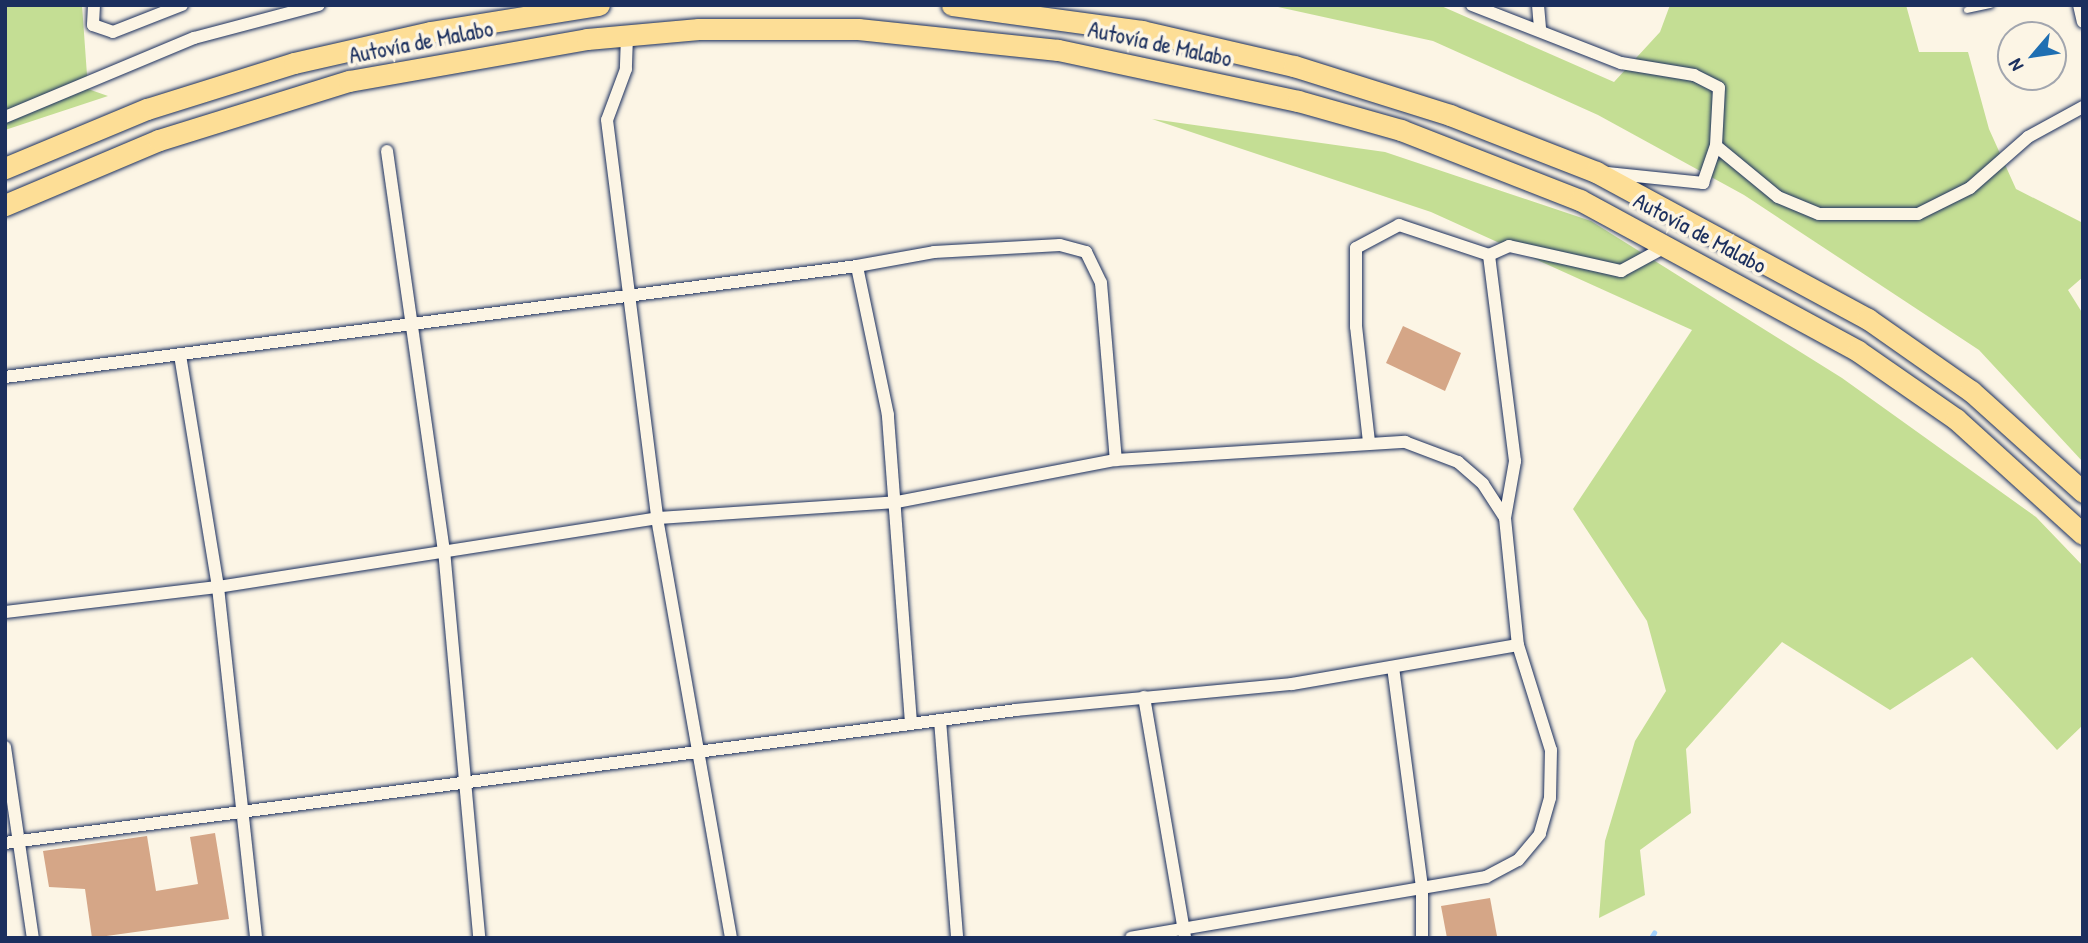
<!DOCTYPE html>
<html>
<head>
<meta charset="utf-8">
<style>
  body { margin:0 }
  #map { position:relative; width:2088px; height:943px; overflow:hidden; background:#fcf5e5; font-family:"Patrick Hand",sans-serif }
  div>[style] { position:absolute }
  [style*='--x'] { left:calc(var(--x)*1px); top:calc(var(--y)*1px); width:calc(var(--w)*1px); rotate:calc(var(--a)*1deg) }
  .green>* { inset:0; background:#c4de94 }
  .stream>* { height:4.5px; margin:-2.25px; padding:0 2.25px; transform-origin:2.25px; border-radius:2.25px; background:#a3d1fe }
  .building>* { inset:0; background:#d5a687 }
  .roads { filter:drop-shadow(0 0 2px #1b2f5e) drop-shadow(0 0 2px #1b2f5e) }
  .service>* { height:6px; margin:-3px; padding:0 3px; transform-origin:3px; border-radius:3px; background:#fcf5e5 }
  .minor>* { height:12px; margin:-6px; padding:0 6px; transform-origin:6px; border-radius:6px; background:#fcf5e5 }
  .trunk>* { height:21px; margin:-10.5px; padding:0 10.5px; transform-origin:10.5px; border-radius:10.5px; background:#fdde96 }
  span { translate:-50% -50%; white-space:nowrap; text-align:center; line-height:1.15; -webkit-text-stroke:7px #fcf5e5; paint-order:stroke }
  .street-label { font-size:23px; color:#1b2f5e }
  .frame { position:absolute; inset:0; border:7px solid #1b2f5e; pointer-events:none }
  .north { position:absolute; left:1997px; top:21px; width:70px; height:70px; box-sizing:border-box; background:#fcf5e5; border:2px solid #a2a6af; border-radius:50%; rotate:241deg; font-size:19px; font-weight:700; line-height:28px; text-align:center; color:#1b2f5e }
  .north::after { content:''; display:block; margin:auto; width:24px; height:32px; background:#1f6fb2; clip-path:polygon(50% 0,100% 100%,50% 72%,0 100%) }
</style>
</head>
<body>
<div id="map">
  <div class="green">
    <div style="clip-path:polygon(5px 5px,82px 5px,88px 89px,108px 96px,5px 130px)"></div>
    <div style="clip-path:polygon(1269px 5px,1439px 5px,1614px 82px,1660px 32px,1670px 5px,1906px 5px,1919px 52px,1968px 52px,1989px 129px,2016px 189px,2083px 223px,2083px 277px,2068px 290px,2083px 314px,2083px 462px,1979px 350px,1744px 195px,1598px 115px,1433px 41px)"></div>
    <div style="clip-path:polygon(1152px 119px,1385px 152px,1591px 221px,1842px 378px,2036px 517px,2083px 566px,2083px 725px,2057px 750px,1972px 657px,1890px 710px,1782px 642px,1686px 749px,1691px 813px,1640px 850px,1645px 895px,1599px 918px,1605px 841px,1635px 741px,1666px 691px,1647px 621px,1573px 509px,1692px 330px,1431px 212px)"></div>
  </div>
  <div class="stream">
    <div style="--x:1651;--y:938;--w:6;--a:-59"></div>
  </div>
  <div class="building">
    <div style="clip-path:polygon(1403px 326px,1461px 353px,1445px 391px,1386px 363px)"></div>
    <div style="clip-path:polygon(215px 833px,229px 919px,92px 938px,85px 889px,49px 887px,43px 851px,147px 836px,156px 891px,198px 884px,190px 837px)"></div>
    <div style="clip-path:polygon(1490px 898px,1497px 936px,1447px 938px,1441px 906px)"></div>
  </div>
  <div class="roads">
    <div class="service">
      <div style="--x:1967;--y:10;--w:24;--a:-12"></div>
    </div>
    <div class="minor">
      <div style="--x:94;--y:5;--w:20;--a:93"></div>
      <div style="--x:93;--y:25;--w:21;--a:19"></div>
      <div style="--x:113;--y:32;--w:74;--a:-21.4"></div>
      <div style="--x:1472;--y:5;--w:160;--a:21.3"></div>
      <div style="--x:1621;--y:63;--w:74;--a:9.3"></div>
      <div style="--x:1694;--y:75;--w:28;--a:27"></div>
      <div style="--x:1719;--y:88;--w:58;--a:93"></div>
      <div style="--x:1716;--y:146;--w:80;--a:39.4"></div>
      <div style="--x:1778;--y:197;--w:44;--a:22.5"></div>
      <div style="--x:1819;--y:214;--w:99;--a:0"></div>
      <div style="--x:1918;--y:214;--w:58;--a:-26.6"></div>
      <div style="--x:1970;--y:188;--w:77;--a:-41.3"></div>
      <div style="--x:2028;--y:137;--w:63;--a:-28.6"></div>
      <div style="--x:1538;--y:5;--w:25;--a:85"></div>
      <div style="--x:2079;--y:5;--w:17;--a:77"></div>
      <div style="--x:627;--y:36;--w:33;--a:92"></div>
      <div style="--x:626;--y:69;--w:54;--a:110.4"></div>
      <div style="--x:607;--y:120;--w:401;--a:82.8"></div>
      <div style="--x:657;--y:518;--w:426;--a:80"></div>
      <div style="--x:5;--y:117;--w:205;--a:-22.7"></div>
      <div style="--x:194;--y:38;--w:129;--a:-14.8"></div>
      <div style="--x:387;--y:151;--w:403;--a:81.9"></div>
      <div style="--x:444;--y:550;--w:390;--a:84.8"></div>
      <div style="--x:1607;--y:173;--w:97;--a:5.9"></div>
      <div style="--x:1703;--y:183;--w:39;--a:-71"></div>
      <div style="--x:180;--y:355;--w:235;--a:80.7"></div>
      <div style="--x:218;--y:587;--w:353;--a:83.8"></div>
      <div style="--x:5;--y:377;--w:859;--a:-7.42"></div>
      <div style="--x:1369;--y:442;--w:116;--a:-96.4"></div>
      <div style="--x:1356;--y:327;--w:79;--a:-90"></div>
      <div style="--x:1356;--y:248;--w:49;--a:-28.1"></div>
      <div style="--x:1399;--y:225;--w:95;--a:18.4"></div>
      <div style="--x:1505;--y:518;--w:58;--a:-80"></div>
      <div style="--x:1515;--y:461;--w:208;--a:-97.2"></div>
      <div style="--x:1489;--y:255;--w:22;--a:-24"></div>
      <div style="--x:1509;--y:246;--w:115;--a:12.6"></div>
      <div style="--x:1621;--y:271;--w:55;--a:-28.4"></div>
      <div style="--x:5;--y:612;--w:214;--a:-6.7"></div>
      <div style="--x:218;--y:587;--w:444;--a:-8.9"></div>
      <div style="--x:657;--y:518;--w:241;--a:-3.8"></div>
      <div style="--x:897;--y:502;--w:223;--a:-10.9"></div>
      <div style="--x:1116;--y:460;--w:290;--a:-3.6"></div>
      <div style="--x:1405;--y:442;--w:57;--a:20.7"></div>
      <div style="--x:1458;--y:462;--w:33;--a:41"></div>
      <div style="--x:1483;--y:484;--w:40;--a:57.1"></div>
      <div style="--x:1505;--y:518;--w:128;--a:84.2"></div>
      <div style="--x:1518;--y:645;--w:110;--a:72.6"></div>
      <div style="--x:1551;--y:750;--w:48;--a:91.2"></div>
      <div style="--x:1550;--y:798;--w:37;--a:106"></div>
      <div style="--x:1540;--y:834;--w:34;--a:130"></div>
      <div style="--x:1518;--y:860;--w:36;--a:152"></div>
      <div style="--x:1486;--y:877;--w:360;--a:170.3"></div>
      <div style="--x:1393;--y:667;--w:223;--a:82.5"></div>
      <div style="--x:1422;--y:888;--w:50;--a:90"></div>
      <div style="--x:1144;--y:697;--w:244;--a:80.3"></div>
      <div style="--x:940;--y:720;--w:219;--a:85.5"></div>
      <div style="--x:911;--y:723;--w:309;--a:-94.3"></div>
      <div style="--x:888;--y:415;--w:152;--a:-101.8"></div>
      <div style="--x:857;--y:266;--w:78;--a:-10.3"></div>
      <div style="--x:934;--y:252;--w:126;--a:-3.2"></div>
      <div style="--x:1060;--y:245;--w:27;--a:15"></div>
      <div style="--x:1086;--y:252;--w:34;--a:64"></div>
      <div style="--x:1101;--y:283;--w:178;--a:85.2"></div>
      <div style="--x:5;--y:747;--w:193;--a:81.7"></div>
      <div style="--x:5;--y:843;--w:1020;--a:-7.49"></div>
      <div style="--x:1016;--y:710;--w:277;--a:-5.4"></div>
      <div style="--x:1292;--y:684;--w:229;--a:-9.8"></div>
    </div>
    <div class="trunk">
      <div style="--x:952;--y:5;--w:192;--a:7.8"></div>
      <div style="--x:1142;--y:31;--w:156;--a:13"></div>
      <div style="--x:1294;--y:66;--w:164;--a:17.4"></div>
      <div style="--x:1450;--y:115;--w:157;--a:21.3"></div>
      <div style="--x:1596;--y:172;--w:309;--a:28.4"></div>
      <div style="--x:1868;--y:319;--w:126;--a:35"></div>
      <div style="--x:1971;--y:391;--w:151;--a:42"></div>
      <div style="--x:5;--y:168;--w:154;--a:-22.6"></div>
      <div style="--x:147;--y:109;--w:154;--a:-17.4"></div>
      <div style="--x:294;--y:63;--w:139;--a:-12.8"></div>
      <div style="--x:430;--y:32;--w:171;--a:-9.1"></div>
      <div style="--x:5;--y:205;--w:167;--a:-22.9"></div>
      <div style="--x:159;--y:140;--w:199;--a:-17.3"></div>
      <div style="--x:349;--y:81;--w:242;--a:-10"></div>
      <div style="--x:587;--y:39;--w:112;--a:-5.1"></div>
      <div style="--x:699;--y:29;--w:159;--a:0"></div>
      <div style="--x:858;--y:29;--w:201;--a:6"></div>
      <div style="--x:1058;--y:50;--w:245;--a:12"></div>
      <div style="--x:1298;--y:101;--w:107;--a:15.7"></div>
      <div style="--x:1401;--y:130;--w:192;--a:21.4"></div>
      <div style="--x:1580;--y:200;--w:316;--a:28.5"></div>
      <div style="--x:1858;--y:351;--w:119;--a:34.8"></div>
      <div style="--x:1956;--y:419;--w:171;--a:42.2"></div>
    </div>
  </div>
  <div class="street-label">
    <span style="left:421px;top:42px;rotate:-11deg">Autovía de Malabo</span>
    <span style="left:1160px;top:44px;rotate:12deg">Autovía de Malabo</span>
    <span style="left:1700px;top:233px;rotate:28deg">Autovía de Malabo</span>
  </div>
  <div class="frame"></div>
  <div class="north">N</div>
</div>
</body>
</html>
